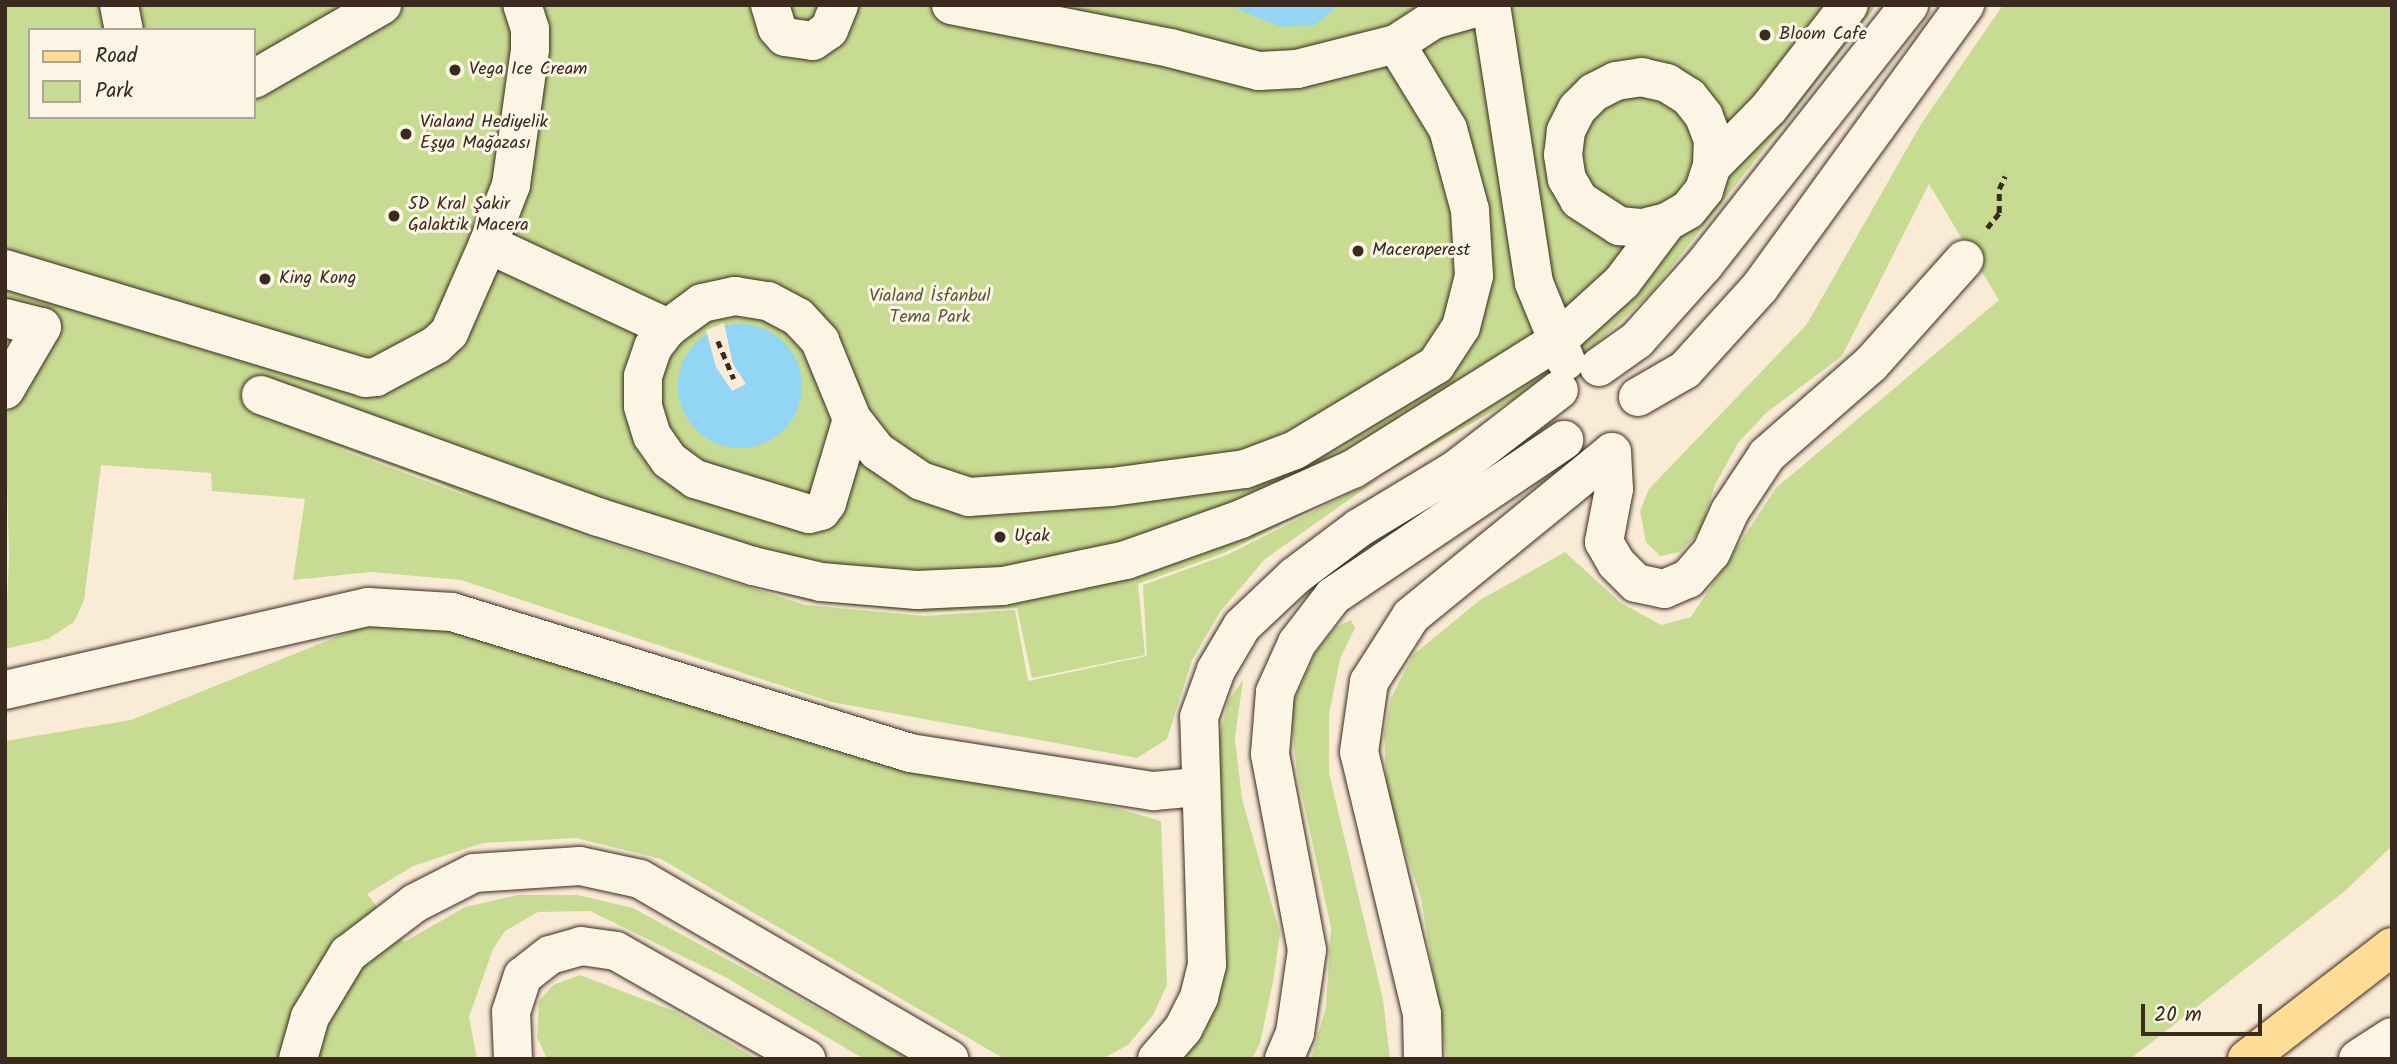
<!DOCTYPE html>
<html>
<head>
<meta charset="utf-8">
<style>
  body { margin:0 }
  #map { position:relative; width:2397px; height:1064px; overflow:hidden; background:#faebd7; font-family:Kalam,sans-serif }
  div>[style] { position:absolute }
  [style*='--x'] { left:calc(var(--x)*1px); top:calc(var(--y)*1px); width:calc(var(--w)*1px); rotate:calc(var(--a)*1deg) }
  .green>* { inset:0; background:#c7dc92 }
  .water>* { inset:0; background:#93d5f5 }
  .round { border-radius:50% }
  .pier>* { inset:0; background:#faebd7 }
  .path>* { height:4.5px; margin-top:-2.25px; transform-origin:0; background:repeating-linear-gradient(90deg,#3b2a1e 0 7px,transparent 0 12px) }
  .roads { filter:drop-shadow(0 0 2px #3b2a1e) drop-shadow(0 0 2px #3b2a1e) }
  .minor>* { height:38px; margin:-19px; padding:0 19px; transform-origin:19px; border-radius:19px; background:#fcf5e5 }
  .major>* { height:38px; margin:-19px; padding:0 19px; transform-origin:19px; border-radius:19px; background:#ffdd96 }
  .dots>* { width:19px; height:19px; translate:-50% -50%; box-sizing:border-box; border:4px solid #fcf5e5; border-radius:50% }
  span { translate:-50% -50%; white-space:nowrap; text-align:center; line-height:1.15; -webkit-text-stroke:6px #fcf5e5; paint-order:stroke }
  .poi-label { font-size:18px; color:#3b2a1e }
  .left { translate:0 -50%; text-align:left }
  .park-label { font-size:18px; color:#5e563b }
  .frame { position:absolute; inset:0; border:7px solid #3b2a1e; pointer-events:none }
  .legend { position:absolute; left:28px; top:28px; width:228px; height:91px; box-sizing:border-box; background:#fcf5e5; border:2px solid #afa495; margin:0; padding:9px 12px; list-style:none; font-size:21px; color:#3b2a1e }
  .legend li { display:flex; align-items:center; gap:14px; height:35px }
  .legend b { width:35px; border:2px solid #afa495 }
  .scale { position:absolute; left:2141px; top:1004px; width:121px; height:32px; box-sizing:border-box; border:4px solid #3b2a1e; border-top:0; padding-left:9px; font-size:21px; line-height:24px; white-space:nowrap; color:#3b2a1e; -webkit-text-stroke:5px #fcf5e5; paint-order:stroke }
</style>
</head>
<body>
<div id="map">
  <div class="green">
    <div style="clip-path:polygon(evenodd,5px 5px,1877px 5px,1651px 293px,1597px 343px,1556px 375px,1383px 474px,1224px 553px,1138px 584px,1145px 655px,1032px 678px,1017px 608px,924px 612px,809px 601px,512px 513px,806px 605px,924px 616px,1015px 610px,1028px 681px,1147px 656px,1143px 585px,1229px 554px,1380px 478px,1265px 559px,1220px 612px,1192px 660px,1167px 739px,1137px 758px,831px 702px,461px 580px,371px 572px,293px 580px,305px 499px,212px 491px,211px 473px,101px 465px,84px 600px,74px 622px,48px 639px,5px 649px,9px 555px,5px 416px,33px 364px,16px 330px,5px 348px,5px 5px,30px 30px,254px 30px,254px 117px,30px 117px,30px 30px,5px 5px,327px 443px,432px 480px,478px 500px,348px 452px,327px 443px)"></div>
    <div style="clip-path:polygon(2003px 5px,2392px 5px,2392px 846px,2346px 890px,2130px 1059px,1447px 1059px,1421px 898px,1387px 796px,1384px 734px,1391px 698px,1413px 655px,1480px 600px,1565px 552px,1621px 603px,1661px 625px,1691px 617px,1776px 488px,1999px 300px,1929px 184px,1842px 356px,1766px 413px,1738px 443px,1715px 485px,1701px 530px,1680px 552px,1660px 556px,1646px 542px,1640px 511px,1649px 489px,1807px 324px,1921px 124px)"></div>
    <div style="clip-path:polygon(1351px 620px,1355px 628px,1340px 659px,1329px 715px,1329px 773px,1383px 999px,1390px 1059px,1311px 1059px,1326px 1007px,1331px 928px,1297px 772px,1290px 709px,1316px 652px,1336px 627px)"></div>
    <div style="clip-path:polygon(371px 623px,440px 627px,879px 764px,1112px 807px,1161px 821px,1167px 985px,1153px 1015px,1128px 1045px,1102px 1059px,1003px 1058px,661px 859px,576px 838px,483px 843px,413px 866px,367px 894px,404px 942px,465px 907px,518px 895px,578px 895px,633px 908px,910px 1059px,864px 1059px,727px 978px,590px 911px,538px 912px,505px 931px,493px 949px,469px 1017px,477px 1059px,5px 1059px,5px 741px,131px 720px)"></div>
    <div style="clip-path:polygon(1243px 680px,1235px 738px,1242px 799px,1280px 933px,1274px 977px,1260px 1043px,1252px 1059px,1181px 1059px,1205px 1032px,1227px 965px,1217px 748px,1228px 701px)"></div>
    <div style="clip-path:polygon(580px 975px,674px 1011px,757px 1059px,547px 1059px,537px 1037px,539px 1001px,553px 985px)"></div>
  </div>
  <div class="water">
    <div style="clip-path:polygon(1228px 5px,1339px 5px,1315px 25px,1281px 27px)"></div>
    <div class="round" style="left:678px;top:324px;width:124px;height:124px"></div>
  </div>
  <div class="pier">
    <div style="clip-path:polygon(724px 323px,733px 364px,746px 384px,732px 391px,716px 367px,706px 330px)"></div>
  </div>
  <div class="path">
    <div style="--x:1987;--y:228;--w:19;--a:-51"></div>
    <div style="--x:1999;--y:213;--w:24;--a:-90"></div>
    <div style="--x:1999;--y:189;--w:14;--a:-65"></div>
    <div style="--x:718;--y:341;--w:41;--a:67.2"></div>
  </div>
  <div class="roads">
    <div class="minor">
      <div style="--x:119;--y:5;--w:25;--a:79"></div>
      <div style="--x:770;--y:5;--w:24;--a:73"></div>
      <div style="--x:777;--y:28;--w:12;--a:48"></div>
      <div style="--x:785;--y:37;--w:28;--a:8"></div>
      <div style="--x:813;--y:41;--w:19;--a:-35"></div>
      <div style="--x:829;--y:30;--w:27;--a:-68"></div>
      <div style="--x:951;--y:5;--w:223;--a:11.1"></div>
      <div style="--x:1170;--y:48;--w:92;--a:14.5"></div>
      <div style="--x:1259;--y:71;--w:38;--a:-3"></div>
      <div style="--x:1297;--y:69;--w:102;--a:-14.2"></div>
      <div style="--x:1396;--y:44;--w:44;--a:-33"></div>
      <div style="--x:1433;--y:20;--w:55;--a:-15.8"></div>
      <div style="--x:1491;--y:5;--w:281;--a:81.2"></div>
      <div style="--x:1534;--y:283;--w:84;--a:67.7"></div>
      <div style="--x:254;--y:79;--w:148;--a:-30"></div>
      <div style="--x:1712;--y:166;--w:26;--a:-88"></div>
      <div style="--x:1713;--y:140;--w:26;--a:-111"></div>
      <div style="--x:1704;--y:116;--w:24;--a:-128"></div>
      <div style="--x:1689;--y:97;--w:26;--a:-148"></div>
      <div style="--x:1667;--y:83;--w:26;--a:-167"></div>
      <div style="--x:1642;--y:77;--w:26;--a:171"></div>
      <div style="--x:1616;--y:81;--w:25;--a:153"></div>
      <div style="--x:1594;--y:92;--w:24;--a:135"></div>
      <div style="--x:1577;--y:109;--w:25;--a:117"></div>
      <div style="--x:1566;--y:131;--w:24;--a:97"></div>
      <div style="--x:1563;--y:155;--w:24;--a:81"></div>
      <div style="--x:1567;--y:179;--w:24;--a:60"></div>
      <div style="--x:1579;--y:200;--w:48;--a:33"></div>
      <div style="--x:1619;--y:226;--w:24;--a:5"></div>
      <div style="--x:1643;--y:228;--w:25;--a:-14"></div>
      <div style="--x:1667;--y:222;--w:24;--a:-30"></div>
      <div style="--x:1688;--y:210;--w:26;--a:-51"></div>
      <div style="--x:1704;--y:190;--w:25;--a:-72"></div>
      <div style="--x:1712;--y:166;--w:81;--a:-45.5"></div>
      <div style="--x:1769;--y:108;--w:130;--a:-52.2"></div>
      <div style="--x:488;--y:244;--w:199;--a:25"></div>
      <div style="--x:5;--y:269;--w:376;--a:16.8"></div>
      <div style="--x:365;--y:378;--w:11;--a:-5"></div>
      <div style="--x:376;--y:377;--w:68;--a:-28.1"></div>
      <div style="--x:436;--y:345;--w:18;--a:-43"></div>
      <div style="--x:449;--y:333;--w:97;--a:-66.3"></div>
      <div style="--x:488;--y:244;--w:63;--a:-68.7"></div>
      <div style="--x:511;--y:185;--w:137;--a:-82"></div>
      <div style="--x:530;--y:49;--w:20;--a:-90"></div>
      <div style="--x:530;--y:29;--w:25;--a:-108"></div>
      <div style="--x:5;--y:318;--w:38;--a:14"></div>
      <div style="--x:42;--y:327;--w:73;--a:120.4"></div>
      <div style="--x:1599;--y:367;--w:47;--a:-35.4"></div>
      <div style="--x:1637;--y:340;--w:101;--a:-48.2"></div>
      <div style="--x:1704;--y:265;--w:331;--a:-51.7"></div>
      <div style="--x:261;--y:395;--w:358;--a:19.9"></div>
      <div style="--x:598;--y:517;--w:163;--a:17.5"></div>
      <div style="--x:753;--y:566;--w:70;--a:13.2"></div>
      <div style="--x:821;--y:582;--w:96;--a:4.8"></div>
      <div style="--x:917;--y:590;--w:86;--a:-2.7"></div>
      <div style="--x:1003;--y:586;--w:126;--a:-11.9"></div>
      <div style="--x:1126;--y:560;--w:122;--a:-19.6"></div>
      <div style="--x:1241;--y:519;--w:123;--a:-24.1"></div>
      <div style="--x:1353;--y:469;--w:241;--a:-32.1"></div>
      <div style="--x:1557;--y:341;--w:88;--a:-42.2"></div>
      <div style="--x:1622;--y:282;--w:75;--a:-53.1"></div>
      <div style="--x:1638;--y:397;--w:54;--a:-29.9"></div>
      <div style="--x:1685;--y:370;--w:112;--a:-47.9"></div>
      <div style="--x:1760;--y:287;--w:349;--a:-54"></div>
      <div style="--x:852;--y:419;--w:88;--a:106.6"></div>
      <div style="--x:827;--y:503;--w:10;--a:127"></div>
      <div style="--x:821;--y:511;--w:12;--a:166"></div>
      <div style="--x:809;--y:514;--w:119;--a:-162.9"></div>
      <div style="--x:695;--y:479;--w:32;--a:-144"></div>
      <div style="--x:669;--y:460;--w:29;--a:-125"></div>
      <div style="--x:652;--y:436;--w:31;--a:-107"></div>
      <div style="--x:643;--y:406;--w:30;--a:-90"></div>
      <div style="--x:643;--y:376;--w:31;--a:-71"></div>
      <div style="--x:653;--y:347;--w:24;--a:-52"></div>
      <div style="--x:668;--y:328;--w:42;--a:-36.3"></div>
      <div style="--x:702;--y:303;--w:34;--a:-12"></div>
      <div style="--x:735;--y:296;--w:33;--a:9"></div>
      <div style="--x:768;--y:301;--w:34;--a:28"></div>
      <div style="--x:798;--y:317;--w:33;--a:47"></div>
      <div style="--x:820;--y:341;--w:84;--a:67.7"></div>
      <div style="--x:852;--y:419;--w:41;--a:52"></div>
      <div style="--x:877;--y:451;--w:53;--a:34.3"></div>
      <div style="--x:921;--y:481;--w:51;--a:18.4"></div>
      <div style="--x:969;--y:497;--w:143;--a:-4"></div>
      <div style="--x:1112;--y:487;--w:134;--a:-7.7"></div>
      <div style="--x:1245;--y:469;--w:53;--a:-20.8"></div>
      <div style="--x:1295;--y:450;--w:165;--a:-31.1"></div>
      <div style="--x:1436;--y:365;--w:45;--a:-56.7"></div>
      <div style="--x:1461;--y:327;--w:53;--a:-75.7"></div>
      <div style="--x:1474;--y:276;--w:66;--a:-93.5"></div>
      <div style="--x:1470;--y:210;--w:84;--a:-105.2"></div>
      <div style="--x:1448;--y:129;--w:100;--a:-121.5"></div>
      <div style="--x:1612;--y:452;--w:37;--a:87"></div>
      <div style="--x:1614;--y:489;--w:54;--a:100.7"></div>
      <div style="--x:1604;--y:542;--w:24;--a:60"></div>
      <div style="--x:1616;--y:563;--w:28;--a:45"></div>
      <div style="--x:1636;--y:583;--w:29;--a:12"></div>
      <div style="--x:1664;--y:589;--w:26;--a:-23"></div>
      <div style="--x:1688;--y:579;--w:35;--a:-49"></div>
      <div style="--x:1711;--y:553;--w:46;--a:-65.7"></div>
      <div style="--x:1730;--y:511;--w:67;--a:-56.5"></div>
      <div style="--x:1767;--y:455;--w:138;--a:-41.2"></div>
      <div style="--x:1871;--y:364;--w:140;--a:-48.2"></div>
      <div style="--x:5;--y:690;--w:372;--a:-12.9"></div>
      <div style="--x:368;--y:607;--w:84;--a:3.4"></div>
      <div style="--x:452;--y:612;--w:479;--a:17.1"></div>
      <div style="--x:910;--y:753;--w:247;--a:8.9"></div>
      <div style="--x:1154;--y:791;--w:44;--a:-5.2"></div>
      <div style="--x:298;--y:1059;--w:44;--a:-74.1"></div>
      <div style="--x:310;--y:1017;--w:74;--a:-58.9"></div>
      <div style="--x:348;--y:954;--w:84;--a:-37.3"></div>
      <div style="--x:415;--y:903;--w:66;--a:-27"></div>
      <div style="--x:474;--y:873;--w:106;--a:-3.8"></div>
      <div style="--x:580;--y:866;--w:61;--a:12.2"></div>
      <div style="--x:640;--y:879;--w:358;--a:30.2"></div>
      <div style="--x:513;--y:1059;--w:47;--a:-92.4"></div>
      <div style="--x:511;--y:1012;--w:38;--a:-72"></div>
      <div style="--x:523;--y:976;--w:34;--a:-38"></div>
      <div style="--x:550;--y:955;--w:32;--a:-16"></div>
      <div style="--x:581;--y:946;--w:35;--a:8"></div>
      <div style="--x:616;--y:951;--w:219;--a:29.6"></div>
      <div style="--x:1157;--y:1059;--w:40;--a:-49"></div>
      <div style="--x:1183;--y:1029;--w:36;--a:-63"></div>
      <div style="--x:1199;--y:997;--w:33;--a:-76"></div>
      <div style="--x:1207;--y:965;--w:248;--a:-91.8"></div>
      <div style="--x:1199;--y:717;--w:50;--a:-70.1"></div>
      <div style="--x:1216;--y:670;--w:51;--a:-59.4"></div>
      <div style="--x:1242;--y:626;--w:73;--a:-43.3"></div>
      <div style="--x:1295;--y:576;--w:80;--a:-36.9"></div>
      <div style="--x:1359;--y:528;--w:112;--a:-31.1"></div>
      <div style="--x:1455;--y:470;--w:131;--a:-37.6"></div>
      <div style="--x:1284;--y:1059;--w:28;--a:-67"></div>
      <div style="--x:1295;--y:1033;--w:84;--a:-81.8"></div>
      <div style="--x:1307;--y:950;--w:199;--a:-100.7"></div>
      <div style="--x:1270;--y:754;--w:62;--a:-85.4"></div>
      <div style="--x:1275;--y:692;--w:54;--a:-65.8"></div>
      <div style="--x:1297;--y:643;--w:59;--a:-52.5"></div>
      <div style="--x:1333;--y:596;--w:279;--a:-34"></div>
      <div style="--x:1423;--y:1059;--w:45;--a:-91.3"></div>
      <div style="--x:1422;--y:1014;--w:269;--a:-103.5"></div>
      <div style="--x:1359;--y:752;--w:71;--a:-81.9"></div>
      <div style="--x:1369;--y:682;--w:78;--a:-57.5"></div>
      <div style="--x:1411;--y:616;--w:259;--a:-39.2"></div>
      <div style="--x:2358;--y:1059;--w:40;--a:-32.9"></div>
    </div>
    <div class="major">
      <div style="--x:2247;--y:1059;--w:183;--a:-37.7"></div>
    </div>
  </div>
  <div class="dots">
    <div style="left:1765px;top:35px;background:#3b2a1e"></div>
    <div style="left:455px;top:70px;background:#3b2a1e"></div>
    <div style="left:406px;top:134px;background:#3b2a1e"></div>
    <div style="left:394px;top:216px;background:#3b2a1e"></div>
    <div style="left:1358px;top:251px;background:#3b2a1e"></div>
    <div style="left:265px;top:279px;background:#3b2a1e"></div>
    <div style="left:1000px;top:537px;background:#3b2a1e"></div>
  </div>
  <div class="poi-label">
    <span class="left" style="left:1779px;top:35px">Bloom Cafe</span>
    <span class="left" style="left:469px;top:70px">Vega Ice Cream</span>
    <span class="left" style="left:420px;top:134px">Vialand Hediyelik<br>Eşya Mağazası</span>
    <span class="left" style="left:408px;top:216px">5D Kral Şakir<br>Galaktik Macera</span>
    <span class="left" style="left:1372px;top:251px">Maceraperest</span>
    <span class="left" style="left:279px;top:279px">King Kong</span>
    <span class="left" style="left:1014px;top:537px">Uçak</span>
  </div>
  <div class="park-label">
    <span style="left:930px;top:308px">Vialand İsfanbul<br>Tema Park</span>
  </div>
  <div class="frame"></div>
  <ul class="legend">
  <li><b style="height:9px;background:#ffdd96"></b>Road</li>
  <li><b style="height:19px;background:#c7dc92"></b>Park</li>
  </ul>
  <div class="scale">20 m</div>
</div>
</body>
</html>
